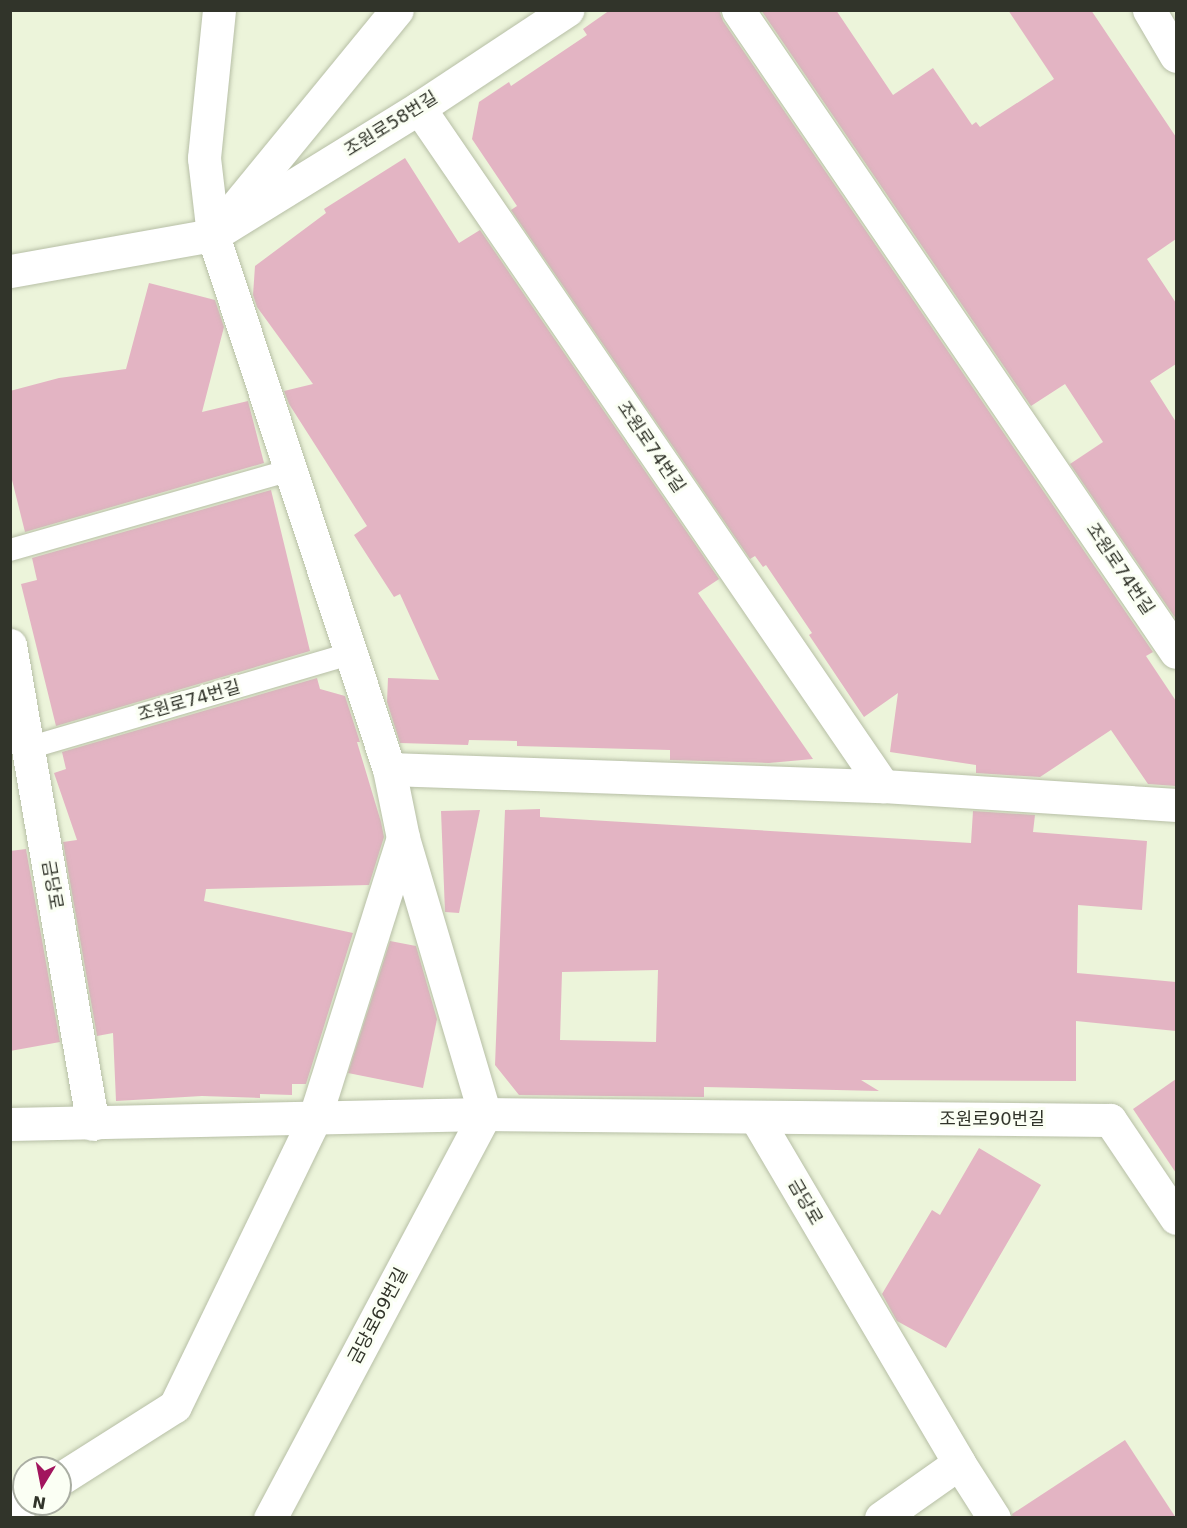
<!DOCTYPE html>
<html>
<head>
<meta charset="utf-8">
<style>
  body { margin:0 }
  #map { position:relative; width:1187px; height:1528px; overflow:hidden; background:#ecf4da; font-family:"DejaVu Sans","Noto Sans KR",sans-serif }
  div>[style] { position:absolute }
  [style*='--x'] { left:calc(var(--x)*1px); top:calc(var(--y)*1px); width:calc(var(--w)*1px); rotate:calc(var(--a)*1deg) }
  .building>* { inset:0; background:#e3b4c3 }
  .roads { filter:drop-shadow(0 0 2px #b7bfa6) drop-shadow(0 0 2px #b7bfa6) }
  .service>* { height:22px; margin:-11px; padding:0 11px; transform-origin:11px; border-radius:11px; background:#fff }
  .minor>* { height:33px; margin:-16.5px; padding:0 16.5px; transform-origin:16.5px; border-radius:16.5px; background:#fff }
  .tertiary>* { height:33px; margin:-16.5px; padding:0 16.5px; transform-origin:16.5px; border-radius:16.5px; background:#fff }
  .secondary>* { height:33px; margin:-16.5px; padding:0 16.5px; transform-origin:16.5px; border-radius:16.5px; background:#fff }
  span { translate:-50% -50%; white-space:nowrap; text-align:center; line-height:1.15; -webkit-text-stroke:6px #fbfff4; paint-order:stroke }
  .street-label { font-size:18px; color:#31342a }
  .frame { position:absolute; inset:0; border:12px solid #31342a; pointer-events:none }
  .north { position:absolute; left:12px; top:1456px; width:60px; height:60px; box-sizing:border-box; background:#fbfff4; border:2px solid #aaaea3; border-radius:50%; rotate:190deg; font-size:16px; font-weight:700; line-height:24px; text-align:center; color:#31342a }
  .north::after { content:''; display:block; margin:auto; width:21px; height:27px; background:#a2155e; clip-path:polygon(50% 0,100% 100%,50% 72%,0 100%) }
</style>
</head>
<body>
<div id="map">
  <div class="building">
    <div style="clip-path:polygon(610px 10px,719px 10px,723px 21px,1153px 652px,1146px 656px,1176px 701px,1176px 786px,1148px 784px,1111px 730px,1040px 777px,976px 773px,976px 765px,890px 752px,898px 693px,864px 717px,809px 635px,812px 633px,766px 565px,763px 567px,755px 556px,750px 559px,511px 210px,517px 206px,472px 139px,479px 102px,509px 82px,511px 86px,587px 35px,583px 29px)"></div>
    <div style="clip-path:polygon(761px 10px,836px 10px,893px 95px,933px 68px,972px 125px,976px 122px,980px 127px,1054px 79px,1008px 10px,1091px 10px,1176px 137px,1176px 239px,1147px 259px,1176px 303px,1176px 364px,1150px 381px,1176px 422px,1176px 619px,1070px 464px,1103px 442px,1065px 384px,1031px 406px)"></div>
    <div style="clip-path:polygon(405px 158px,459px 243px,480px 230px,719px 579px,698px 593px,813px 759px,769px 763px,670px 760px,670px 750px,517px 746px,517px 741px,469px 740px,468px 745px,400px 743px,387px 702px,388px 678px,439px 680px,400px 594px,394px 597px,354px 535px,367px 526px,289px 404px,284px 391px,313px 384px,257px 307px,253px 295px,255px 266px,326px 213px,324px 209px)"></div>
    <div style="clip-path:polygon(149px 283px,215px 300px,224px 327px,202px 412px,248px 401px,264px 463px,25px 532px,10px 472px,10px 391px,59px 378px,126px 369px)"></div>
    <div style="clip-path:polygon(271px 490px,310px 651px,56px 726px,21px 584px,37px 580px,32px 558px)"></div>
    <div style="clip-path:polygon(317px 678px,320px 689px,345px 696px,360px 742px,357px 742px,381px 822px,384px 837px,369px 885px,206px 889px,204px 901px,353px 933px,306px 1084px,292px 1084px,292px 1095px,260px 1094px,260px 1098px,202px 1096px,116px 1101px,113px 1033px,97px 1036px,63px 842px,77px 840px,54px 773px,66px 769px,62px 752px)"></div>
    <div style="clip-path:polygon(evenodd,540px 809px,540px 817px,971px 843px,973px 811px,1035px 815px,1033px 832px,1147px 841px,1142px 910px,1078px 905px,1077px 973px,1176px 982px,1176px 1031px,1076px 1021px,1076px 1081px,861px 1080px,879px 1091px,704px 1087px,704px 1097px,519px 1095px,495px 1065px,505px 810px,540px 809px,658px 970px,656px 1042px,560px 1040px,562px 972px,658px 970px)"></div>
    <div style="clip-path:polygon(480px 810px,459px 913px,445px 912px,441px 811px)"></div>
    <div style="clip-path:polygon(26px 849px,60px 1042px,10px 1051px,10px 851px)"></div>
    <div style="clip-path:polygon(390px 941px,416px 946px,437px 1019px,423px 1088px,348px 1073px)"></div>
    <div style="clip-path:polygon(1176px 1079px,1176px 1173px,1133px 1109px)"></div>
    <div style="clip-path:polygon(979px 1148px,1041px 1185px,946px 1348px,897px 1321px,882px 1294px,932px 1210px,940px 1215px)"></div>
    <div style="clip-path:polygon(1125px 1440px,1176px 1518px,1013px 1518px,1012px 1514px)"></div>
  </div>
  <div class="roads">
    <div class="service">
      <div style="--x:10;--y:550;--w:291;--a:-15.9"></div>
      <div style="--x:28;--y:748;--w:335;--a:-16.3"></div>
    </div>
    <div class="minor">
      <div style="--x:219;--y:10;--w:149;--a:95.8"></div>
      <div style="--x:204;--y:158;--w:78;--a:83.3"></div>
      <div style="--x:213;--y:235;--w:562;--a:71.76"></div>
      <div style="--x:389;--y:769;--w:70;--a:78.5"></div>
      <div style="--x:403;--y:838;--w:288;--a:73.5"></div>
      <div style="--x:485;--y:1114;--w:458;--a:118"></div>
      <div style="--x:738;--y:10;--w:777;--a:55.7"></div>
      <div style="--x:419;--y:108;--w:822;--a:55.61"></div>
      <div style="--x:229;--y:215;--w:265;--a:-50.7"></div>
      <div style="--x:10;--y:271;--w:206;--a:-10.1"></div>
      <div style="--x:213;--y:235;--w:242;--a:-31.7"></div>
      <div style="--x:419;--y:108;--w:178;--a:-33.5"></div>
      <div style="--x:10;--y:645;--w:486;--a:80.2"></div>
      <div style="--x:389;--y:769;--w:494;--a:2"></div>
      <div style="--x:883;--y:786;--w:294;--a:3.7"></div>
      <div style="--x:756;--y:1118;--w:400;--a:59.5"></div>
      <div style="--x:10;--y:1124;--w:475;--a:-1.2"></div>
      <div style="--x:485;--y:1114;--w:625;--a:0.55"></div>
      <div style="--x:1110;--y:1120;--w:118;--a:56"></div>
      <div style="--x:60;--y:1479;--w:136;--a:-32.4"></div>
      <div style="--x:175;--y:1406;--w:318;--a:-64.1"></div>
      <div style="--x:314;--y:1120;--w:296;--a:-72.5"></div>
      <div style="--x:10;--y:1510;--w:16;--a:-30"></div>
    </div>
    <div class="tertiary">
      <div style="--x:881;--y:1518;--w:95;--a:-35.2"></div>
      <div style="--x:959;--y:1463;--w:65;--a:57.5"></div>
    </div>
    <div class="secondary">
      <div style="--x:1149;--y:10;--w:53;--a:59.6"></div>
    </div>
  </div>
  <div class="street-label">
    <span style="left:391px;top:124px;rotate:-32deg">조원로58번길</span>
    <span style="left:651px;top:447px;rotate:56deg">조원로74번길</span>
    <span style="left:1120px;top:569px;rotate:56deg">조원로74번길</span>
    <span style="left:189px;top:701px;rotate:-16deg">조원로74번길</span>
    <span style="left:52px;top:885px;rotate:80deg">금당로</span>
    <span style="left:992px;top:1119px">조원로90번길</span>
    <span style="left:805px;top:1202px;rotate:60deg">금당로</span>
    <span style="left:378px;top:1316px;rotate:-62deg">금당로69번길</span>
  </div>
  <div class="frame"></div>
  <div class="north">N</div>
</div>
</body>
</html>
